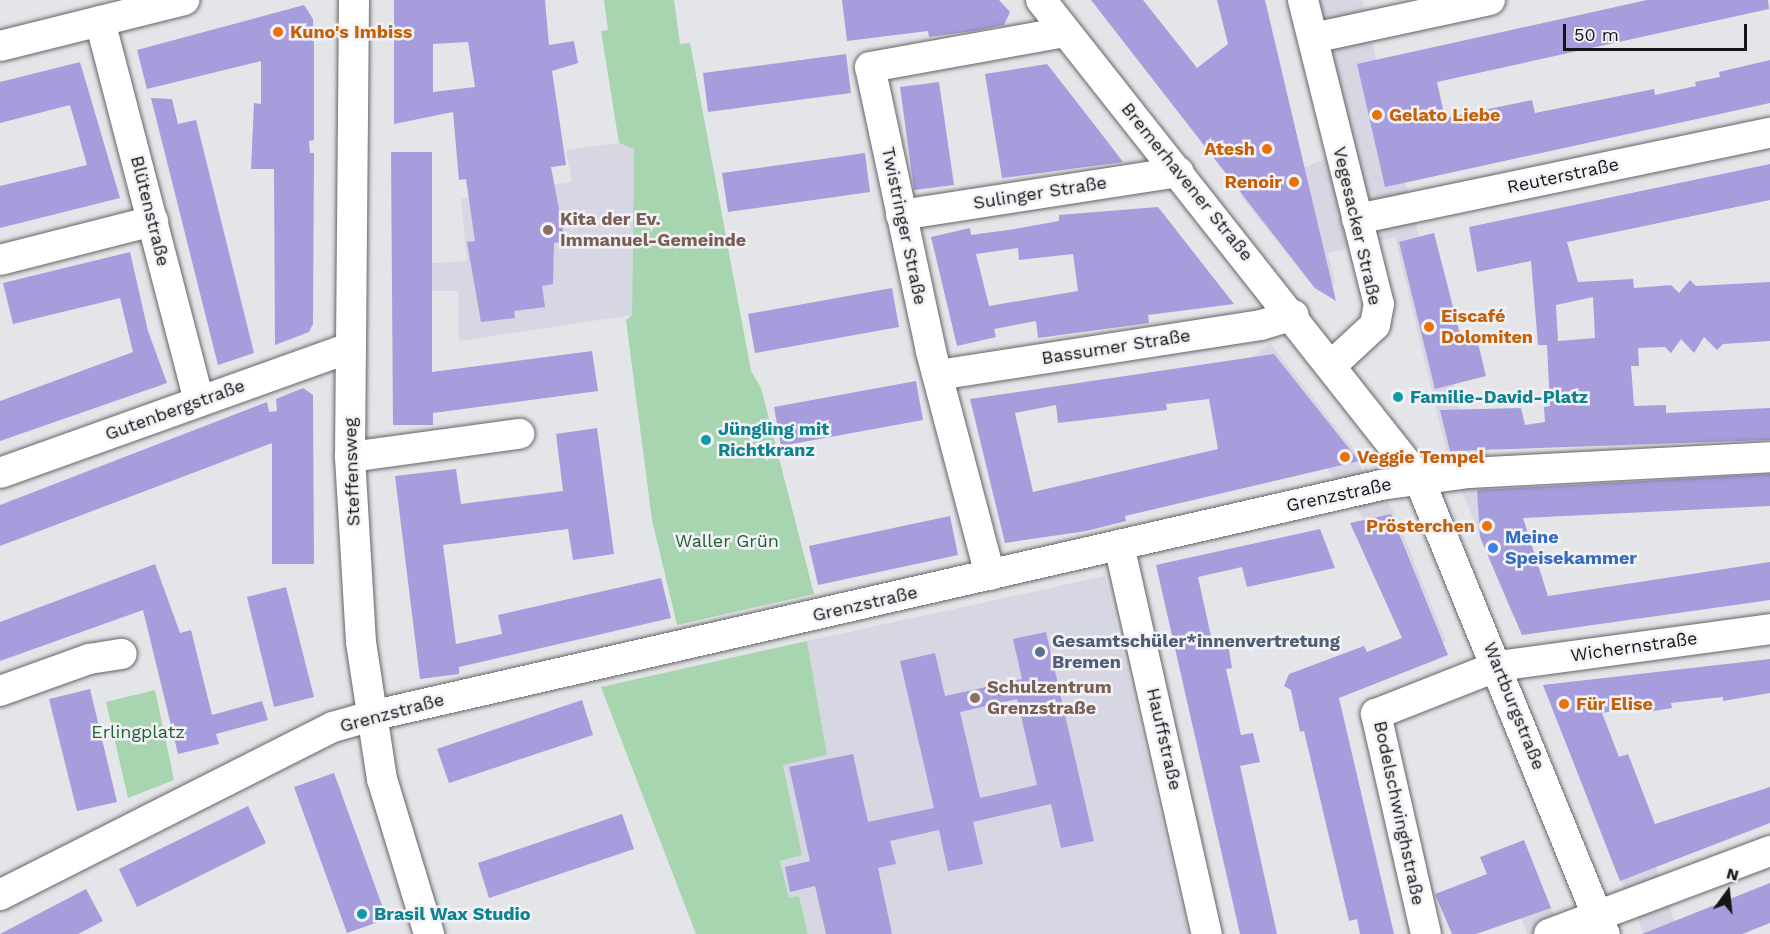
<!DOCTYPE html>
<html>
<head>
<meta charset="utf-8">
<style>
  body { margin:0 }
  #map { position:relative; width:1770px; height:934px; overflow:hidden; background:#e4e5e9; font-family:"Work Sans",sans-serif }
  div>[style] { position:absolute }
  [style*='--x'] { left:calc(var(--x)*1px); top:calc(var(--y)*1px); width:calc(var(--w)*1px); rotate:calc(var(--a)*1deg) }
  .built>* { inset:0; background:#d6d7e2 }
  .green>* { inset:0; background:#a6d5af }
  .building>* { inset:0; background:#a79cdc }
  .roads { filter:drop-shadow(0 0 2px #656568) drop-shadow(0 0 2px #656568) }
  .minor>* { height:30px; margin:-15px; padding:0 15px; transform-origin:15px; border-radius:15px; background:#fff }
  .dots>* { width:16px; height:16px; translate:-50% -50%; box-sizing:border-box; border:3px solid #f2f2f6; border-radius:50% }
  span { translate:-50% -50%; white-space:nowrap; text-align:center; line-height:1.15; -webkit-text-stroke:5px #f2f2f6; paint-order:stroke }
  .food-label { font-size:18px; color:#c56008; font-weight:700 }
  .left { translate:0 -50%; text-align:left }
  .right { translate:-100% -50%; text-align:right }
  .street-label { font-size:18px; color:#151516 }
  .education-label { font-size:18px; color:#785e54; font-weight:700 }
  .culture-label { font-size:18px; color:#0d838f; font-weight:700 }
  .shop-label { font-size:18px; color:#366cbe; font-weight:700 }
  .park-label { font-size:18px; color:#1d5e32 }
  .service-label { font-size:18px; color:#4e5e75; font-weight:700 }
  .north { position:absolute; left:1698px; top:862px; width:60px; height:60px; -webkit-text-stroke:4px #f2f2f6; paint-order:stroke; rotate:15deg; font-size:16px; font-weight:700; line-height:24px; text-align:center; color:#151516 }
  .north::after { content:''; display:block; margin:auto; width:21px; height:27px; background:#151516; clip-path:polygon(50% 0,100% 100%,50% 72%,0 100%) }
  .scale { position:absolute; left:1563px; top:24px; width:184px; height:27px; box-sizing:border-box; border:3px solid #151516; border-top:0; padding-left:8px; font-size:18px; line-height:21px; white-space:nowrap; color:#151516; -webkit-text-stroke:4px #f2f2f6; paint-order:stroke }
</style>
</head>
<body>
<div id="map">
  <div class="built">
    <div style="clip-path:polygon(1296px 0,1362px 0,1464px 426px,1487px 426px,1494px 523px,1534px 610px,1513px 617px,1447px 454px,1395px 237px,1328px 253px,1335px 283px,1325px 294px,1315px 289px,1240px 195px,1334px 155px)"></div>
    <div style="clip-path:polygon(619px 143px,634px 148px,632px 315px,459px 341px,458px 291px,432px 291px,432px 263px,467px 261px,461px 199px,572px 182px,566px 150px)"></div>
    <div style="clip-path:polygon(1270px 343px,1361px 459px,1394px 512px,1446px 641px,1427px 649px,1376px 535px,1247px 361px)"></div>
    <div style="clip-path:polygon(1105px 576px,1188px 934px,808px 934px,799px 896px,789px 899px,780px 860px,802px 854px,783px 765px,827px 755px,807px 641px)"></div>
    <div style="clip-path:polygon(1652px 856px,1679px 934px,1644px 934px,1616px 867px)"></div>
    <div style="clip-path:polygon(1544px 891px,1562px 934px,1527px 934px,1515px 901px)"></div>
  </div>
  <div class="green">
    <div style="clip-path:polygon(604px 0,674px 0,680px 44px,690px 43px,751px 371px,761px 388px,814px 594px,677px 625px,652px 520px,626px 320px,632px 315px,634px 149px,619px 143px,601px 31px,608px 30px)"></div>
    <div style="clip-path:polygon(807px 641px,827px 755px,783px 765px,802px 855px,780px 861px,789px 898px,799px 896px,808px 934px,696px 934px,601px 687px)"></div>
    <div style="clip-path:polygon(155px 690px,174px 780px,128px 798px,106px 702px)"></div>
  </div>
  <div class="building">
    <div style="clip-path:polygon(evenodd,394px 0,545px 0,549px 45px,574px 41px,578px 63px,552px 71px,566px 165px,551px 167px,565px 241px,554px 243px,553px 284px,542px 286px,545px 307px,514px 311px,515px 318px,481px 322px,467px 242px,475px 241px,466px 179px,459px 180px,453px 112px,394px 124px,394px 0,468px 42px,475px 87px,433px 92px,433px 44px,468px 42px)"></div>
    <div style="clip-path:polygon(842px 0,999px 0,1010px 12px,1004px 25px,974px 31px,929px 37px,928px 31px,847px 41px)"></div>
    <div style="clip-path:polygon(1091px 0,1143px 0,1197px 68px,1228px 44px,1217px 0,1265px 0,1336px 301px,1315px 288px)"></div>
    <div style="clip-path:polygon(1647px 0,1768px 0,1769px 9px,1437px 82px,1445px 118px,1532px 100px,1535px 113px,1654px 89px,1655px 95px,1696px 86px,1695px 82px,1720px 77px,1719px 72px,1770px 60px,1770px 103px,1385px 187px,1357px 64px)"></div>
    <div style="clip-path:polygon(304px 5px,313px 19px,314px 47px,314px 140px,309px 141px,310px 153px,314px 153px,313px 324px,309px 332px,275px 345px,274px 169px,251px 169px,254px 103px,261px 104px,261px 61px,147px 89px,137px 50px)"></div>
    <div style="clip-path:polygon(846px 54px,851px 93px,708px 112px,703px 73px)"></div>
    <div style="clip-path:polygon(80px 62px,120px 198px,0 228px,0 186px,87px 165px,70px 105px,0 123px,0 82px)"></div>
    <div style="clip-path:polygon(1047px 64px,1090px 119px,1123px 162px,1002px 178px,985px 74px)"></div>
    <div style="clip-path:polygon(939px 82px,954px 185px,914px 190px,900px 87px)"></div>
    <div style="clip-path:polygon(151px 98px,172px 99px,178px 124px,196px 120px,254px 353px,218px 365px)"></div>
    <div style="clip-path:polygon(391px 152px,432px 152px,432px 372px,592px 351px,598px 391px,433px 413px,433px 425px,393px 425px)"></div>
    <div style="clip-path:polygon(865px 153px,870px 192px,728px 212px,722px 173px)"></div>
    <div style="clip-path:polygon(evenodd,1770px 164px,1770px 200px,1567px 242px,1578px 282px,1633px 279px,1634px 288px,1671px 285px,1679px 293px,1690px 280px,1696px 286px,1770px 282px,1770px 341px,1723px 344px,1717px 350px,1704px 337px,1694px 353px,1681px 339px,1671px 353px,1665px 347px,1638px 348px,1639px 366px,1631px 366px,1634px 406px,1666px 405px,1666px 413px,1770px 408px,1770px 440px,1450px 451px,1440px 410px,1521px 408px,1525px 425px,1545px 422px,1544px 407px,1550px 406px,1547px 345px,1538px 345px,1531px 261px,1477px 272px,1469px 227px,1770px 164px,1593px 297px,1595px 338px,1558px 341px,1556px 305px,1593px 297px)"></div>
    <div style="clip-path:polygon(evenodd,1158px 207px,1234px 304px,1148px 315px,1149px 323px,1038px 338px,1036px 321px,994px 329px,996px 337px,957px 346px,931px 237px,970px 228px,971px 235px,1015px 229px,1059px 221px,1059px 215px,1158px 207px,1018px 248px,1019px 260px,1073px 254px,1078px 291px,989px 306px,976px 254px,1018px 248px)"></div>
    <div style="clip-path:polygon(1434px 233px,1462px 342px,1477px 339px,1486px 376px,1435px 389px,1399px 242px)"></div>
    <div style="clip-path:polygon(130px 252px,148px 331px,167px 383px,0 441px,0 401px,133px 352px,120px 298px,13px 324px,3px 283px)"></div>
    <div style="clip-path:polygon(892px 288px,899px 327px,755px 353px,748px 314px)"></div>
    <div style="clip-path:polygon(evenodd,1274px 354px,1359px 461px,1125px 516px,1126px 521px,1086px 531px,1005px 543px,970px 399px,1274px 354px,1209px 399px,1218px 449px,1033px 492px,1015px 413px,1056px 405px,1058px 423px,1167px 410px,1166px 404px,1209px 399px)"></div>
    <div style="clip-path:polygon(916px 381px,923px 420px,781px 446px,774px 407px)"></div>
    <div style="clip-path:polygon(303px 388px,313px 395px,314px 564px,272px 564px,272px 443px,0 546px,0 505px,267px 402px,269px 412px,277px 411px,276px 399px)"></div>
    <div style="clip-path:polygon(597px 428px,614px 554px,573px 560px,568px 529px,443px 545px,456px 644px,502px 634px,498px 615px,661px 578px,671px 618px,459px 667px,459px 674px,420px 679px,395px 476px,456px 469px,461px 504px,563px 491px,556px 434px)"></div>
    <div style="clip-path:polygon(1770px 474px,1770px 506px,1523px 518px,1548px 596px,1770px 562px,1770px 600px,1522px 635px,1480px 537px,1477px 490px)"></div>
    <div style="clip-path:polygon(1391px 514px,1448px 655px,1339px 698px,1394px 934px,1360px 934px,1357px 919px,1349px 921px,1304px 731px,1300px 732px,1291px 690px,1284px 686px,1289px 674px,1364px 646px,1367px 652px,1402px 638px,1350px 523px)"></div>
    <div style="clip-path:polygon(950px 516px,958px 555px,818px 585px,809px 546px)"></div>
    <div style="clip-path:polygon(1320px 529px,1335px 568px,1247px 587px,1242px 567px,1198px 577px,1212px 641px,1227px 638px,1232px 668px,1226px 669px,1241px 735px,1253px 733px,1260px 762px,1240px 766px,1277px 934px,1240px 934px,1156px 565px)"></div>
    <div style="clip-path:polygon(155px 564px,180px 633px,191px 630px,212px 715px,262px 701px,268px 720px,216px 734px,219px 744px,178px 754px,143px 610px,0 661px,0 622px)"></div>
    <div style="clip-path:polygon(286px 587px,314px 697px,274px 707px,247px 597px)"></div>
    <div style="clip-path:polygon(evenodd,1046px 632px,1094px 841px,1061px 848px,1051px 804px,973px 822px,983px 864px,948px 871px,939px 830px,890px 841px,896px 864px,878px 868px,892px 934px,826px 934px,815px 886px,790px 892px,785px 867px,810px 861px,789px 767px,853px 754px,868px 822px,934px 808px,900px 661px,935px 653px,945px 696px,1022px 679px,1013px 639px,1046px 632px,1017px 699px,1037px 785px,980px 798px,960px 712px,1017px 699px)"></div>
    <div style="clip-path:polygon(1770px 659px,1770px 693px,1723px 701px,1723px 697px,1671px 703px,1672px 708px,1647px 712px,1646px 706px,1602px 713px,1619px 757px,1628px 754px,1655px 824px,1770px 787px,1770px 823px,1620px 881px,1543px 685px)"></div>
    <div style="clip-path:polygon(90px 689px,117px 802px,77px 811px,49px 699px)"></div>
    <div style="clip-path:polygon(582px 700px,593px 735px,449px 783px,437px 749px)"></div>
    <div style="clip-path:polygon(334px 773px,387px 919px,347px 933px,294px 787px)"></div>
    <div style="clip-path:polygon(248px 806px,266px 843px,137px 907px,119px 869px)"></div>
    <div style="clip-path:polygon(622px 814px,634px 849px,489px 898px,478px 863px)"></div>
    <div style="clip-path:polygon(1524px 840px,1551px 908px,1476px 934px,1452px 934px,1435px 894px,1487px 874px,1480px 857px)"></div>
    <div style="clip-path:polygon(1770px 883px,1770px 923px,1742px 934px,1642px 934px)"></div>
    <div style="clip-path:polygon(86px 889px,103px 921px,78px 934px,0 934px)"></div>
  </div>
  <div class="roads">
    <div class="minor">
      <div style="--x:354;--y:0;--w:457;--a:90.5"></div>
      <div style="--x:350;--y:457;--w:185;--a:86.6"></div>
      <div style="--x:361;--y:642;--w:139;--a:81.3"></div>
      <div style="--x:382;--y:779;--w:162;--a:73.1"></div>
      <div style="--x:1041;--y:0;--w:610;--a:51.72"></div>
      <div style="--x:1419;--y:479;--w:492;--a:67.8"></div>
      <div style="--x:1303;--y:0;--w:313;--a:76"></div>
      <div style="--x:1379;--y:304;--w:21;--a:101"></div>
      <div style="--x:1375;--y:325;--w:59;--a:137.1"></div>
      <div style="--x:100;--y:21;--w:393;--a:75.4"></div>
      <div style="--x:1313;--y:38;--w:181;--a:-12.1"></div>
      <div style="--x:0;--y:46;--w:190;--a:-14"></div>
      <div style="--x:901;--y:215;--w:281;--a:-8.8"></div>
      <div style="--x:1357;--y:219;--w:422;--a:-11.8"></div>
      <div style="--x:0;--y:260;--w:158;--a:-14.3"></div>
      <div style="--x:938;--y:375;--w:327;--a:-8.8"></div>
      <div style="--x:1261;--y:325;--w:34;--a:-17"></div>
      <div style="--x:350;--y:457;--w:171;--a:-7.8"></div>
      <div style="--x:0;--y:473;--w:372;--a:-19.7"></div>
      <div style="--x:1119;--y:545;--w:399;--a:77.3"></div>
      <div style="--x:990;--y:575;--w:232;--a:-104.8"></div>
      <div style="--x:931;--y:351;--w:290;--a:-102.1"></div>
      <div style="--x:870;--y:67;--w:197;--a:-10.2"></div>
      <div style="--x:0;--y:691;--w:95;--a:-19.8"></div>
      <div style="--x:89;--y:659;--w:33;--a:-9"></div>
      <div style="--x:0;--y:895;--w:373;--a:-26.8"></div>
      <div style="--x:333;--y:727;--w:40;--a:-16"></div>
      <div style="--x:371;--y:716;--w:1036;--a:-12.88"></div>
      <div style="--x:1381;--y:485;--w:89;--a:-7.8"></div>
      <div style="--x:1469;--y:473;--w:301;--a:-3"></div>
      <div style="--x:1426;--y:934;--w:226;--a:-102.8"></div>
      <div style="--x:1376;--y:714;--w:131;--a:-21.5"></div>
      <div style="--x:1498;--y:666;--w:275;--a:-7.7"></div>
      <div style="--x:1549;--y:934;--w:236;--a:-20.6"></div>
    </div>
  </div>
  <div class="dots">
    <div style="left:278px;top:32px;background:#e8710a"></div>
    <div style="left:1377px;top:115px;background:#e8710a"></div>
    <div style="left:1267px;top:149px;background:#e8710a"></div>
    <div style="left:1294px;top:182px;background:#e8710a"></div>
    <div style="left:548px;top:230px;background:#8d6e63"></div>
    <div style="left:1429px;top:327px;background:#e8710a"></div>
    <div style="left:1398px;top:397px;background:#0f9aa8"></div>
    <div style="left:706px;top:440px;background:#0f9aa8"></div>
    <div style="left:1345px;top:457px;background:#e8710a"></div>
    <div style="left:1487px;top:526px;background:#e8710a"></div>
    <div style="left:1493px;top:548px;background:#3f7fe0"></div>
    <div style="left:1040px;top:652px;background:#5c6f8a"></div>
    <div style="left:975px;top:698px;background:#8d6e63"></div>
    <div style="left:1564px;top:704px;background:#e8710a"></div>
    <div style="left:362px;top:914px;background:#0f9aa8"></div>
  </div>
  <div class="food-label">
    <span class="left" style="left:290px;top:32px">Kuno's Imbiss</span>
    <span class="left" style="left:1389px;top:115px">Gelato Liebe</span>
    <span class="right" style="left:1255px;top:149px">Atesh</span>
    <span class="right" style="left:1282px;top:182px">Renoir</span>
    <span class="left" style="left:1441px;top:327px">Eiscafé<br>Dolomiten</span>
    <span class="left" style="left:1357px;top:457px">Veggie Tempel</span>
    <span class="right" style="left:1475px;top:526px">Prösterchen</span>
    <span class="left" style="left:1576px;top:704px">Für Elise</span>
  </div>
  <div class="street-label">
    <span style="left:1563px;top:176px;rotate:-12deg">Reuterstraße</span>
    <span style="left:1187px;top:182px;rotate:51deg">Bremerhavener Straße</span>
    <span style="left:1040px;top:193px;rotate:-9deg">Sulinger Straße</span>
    <span style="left:150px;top:211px;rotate:76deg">Blütenstraße</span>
    <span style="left:904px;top:226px;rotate:78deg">Twistringer Straße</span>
    <span style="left:1357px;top:226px;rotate:77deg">Vegesacker Straße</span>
    <span style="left:1116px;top:347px;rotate:-9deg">Bassumer Straße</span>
    <span style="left:175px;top:410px;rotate:-20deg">Gutenbergstraße</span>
    <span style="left:352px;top:472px;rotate:-92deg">Steffensweg</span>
    <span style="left:1339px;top:495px;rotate:-12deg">Grenzstraße</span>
    <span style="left:865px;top:604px;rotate:-13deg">Grenzstraße</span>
    <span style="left:1634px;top:647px;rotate:-8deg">Wichernstraße</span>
    <span style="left:1514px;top:706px;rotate:68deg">Wartburgstraße</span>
    <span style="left:392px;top:713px;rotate:-15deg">Grenzstraße</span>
    <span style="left:1164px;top:739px;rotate:77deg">Hauffstraße</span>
    <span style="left:1399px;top:813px;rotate:78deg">Bodelschwinghstraße</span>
  </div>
  <div class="education-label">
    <span class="left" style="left:560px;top:230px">Kita der Ev.<br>Immanuel-Gemeinde</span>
    <span class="left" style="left:987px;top:698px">Schulzentrum<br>Grenzstraße</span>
  </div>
  <div class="culture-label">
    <span class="left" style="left:1410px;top:397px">Familie-David-Platz</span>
    <span class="left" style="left:718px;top:440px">Jüngling mit<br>Richtkranz</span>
    <span class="left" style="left:374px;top:914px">Brasil Wax Studio</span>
  </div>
  <div class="shop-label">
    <span class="left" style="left:1505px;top:548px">Meine<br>Speisekammer</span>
  </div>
  <div class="park-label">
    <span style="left:727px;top:541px">Waller Grün</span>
    <span style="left:138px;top:732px">Erlingplatz</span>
  </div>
  <div class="service-label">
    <span class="left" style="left:1052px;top:652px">Gesamtschüler*innenvertretung<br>Bremen</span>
  </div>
  <div class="north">N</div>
  <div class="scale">50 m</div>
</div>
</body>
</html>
